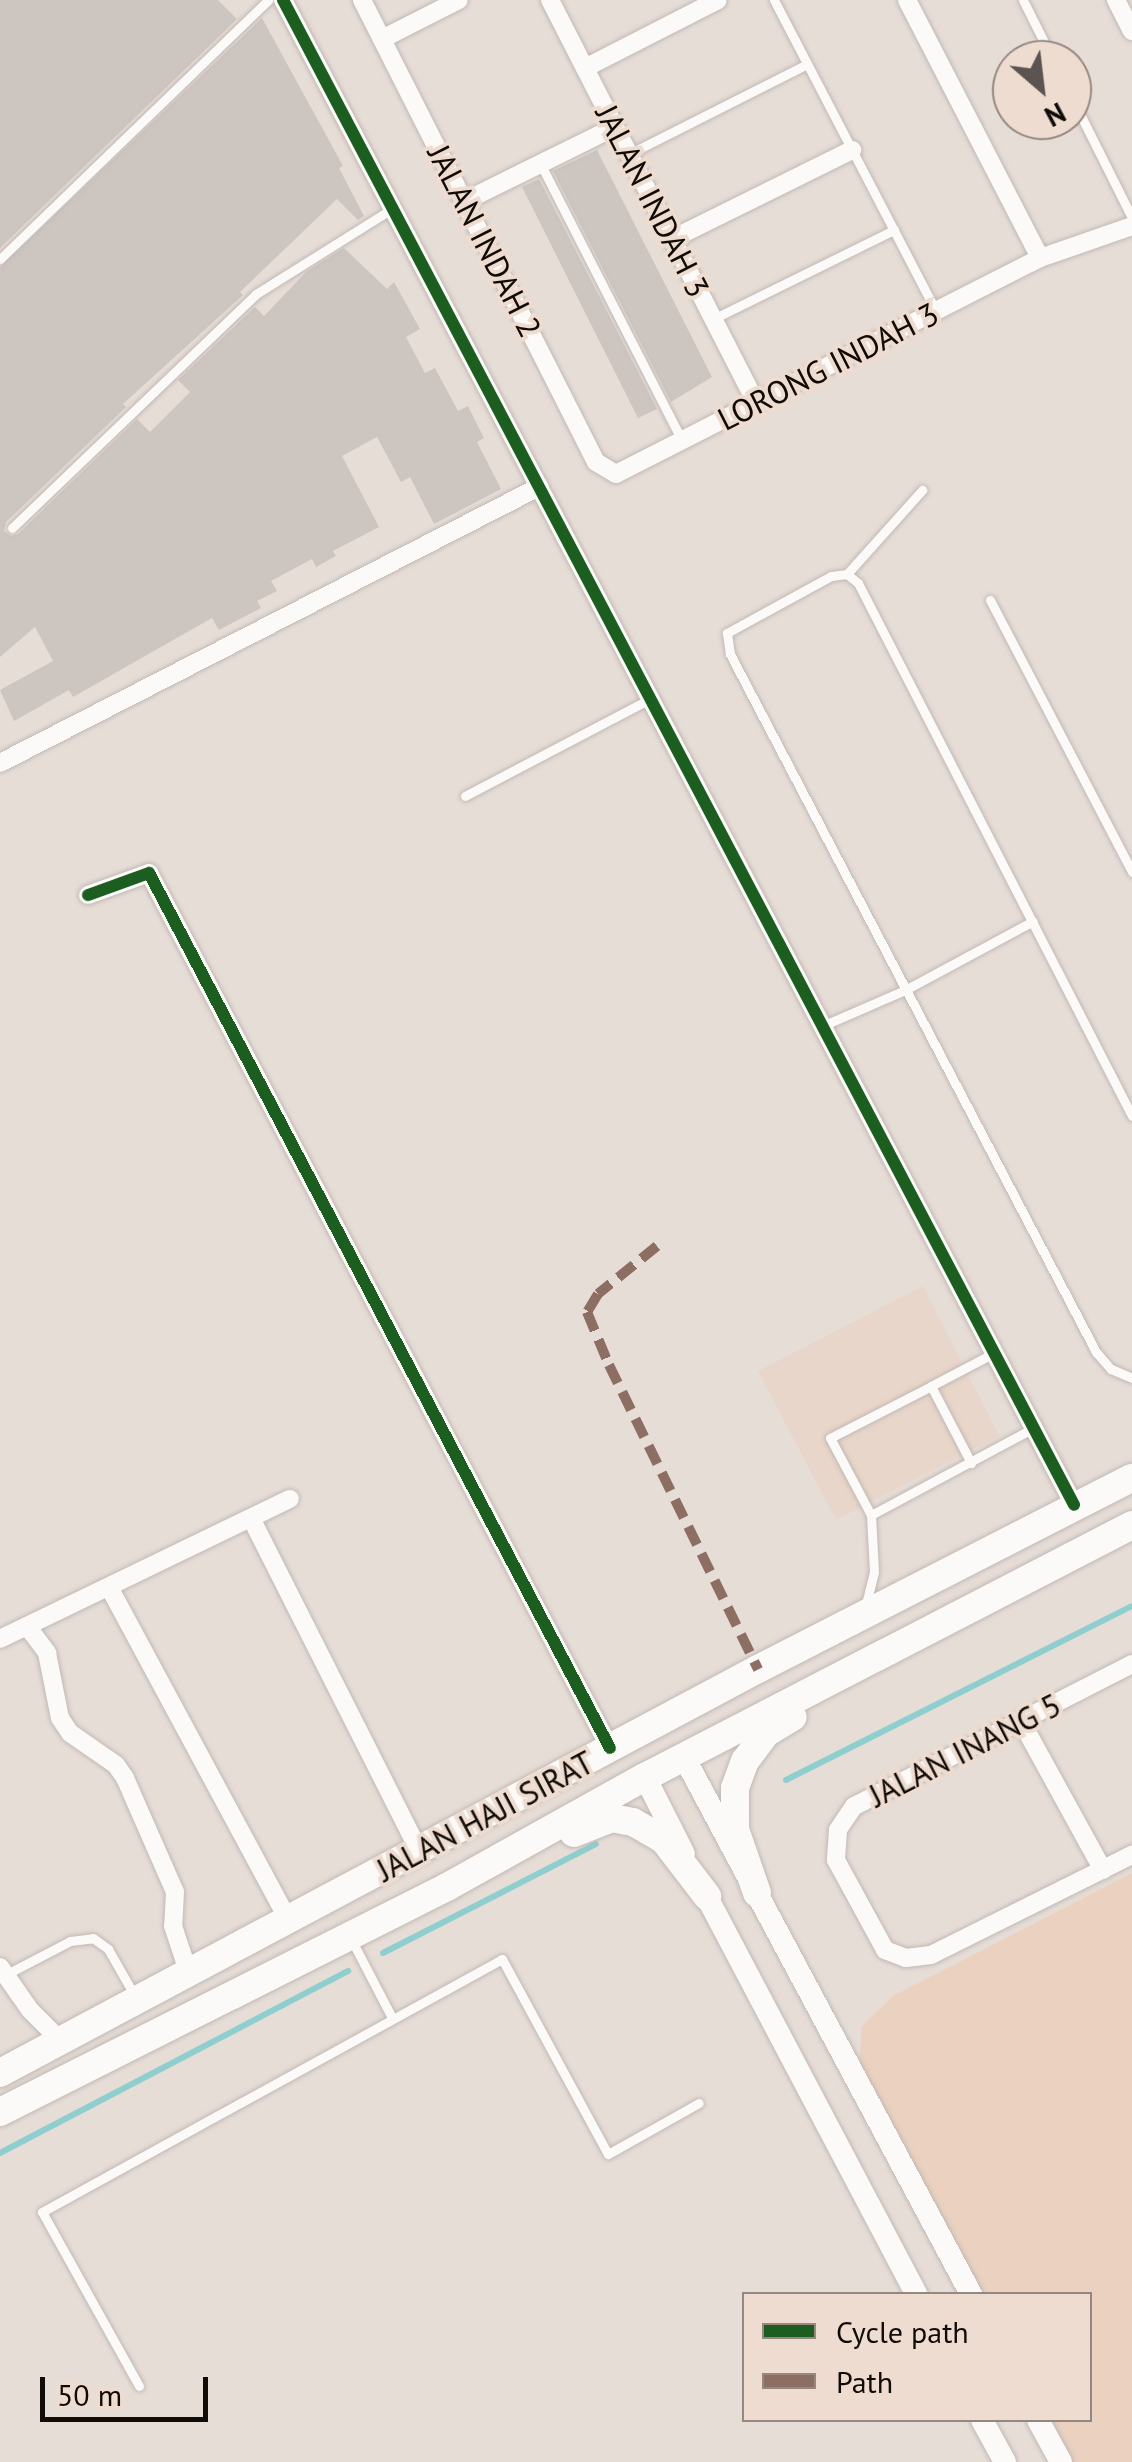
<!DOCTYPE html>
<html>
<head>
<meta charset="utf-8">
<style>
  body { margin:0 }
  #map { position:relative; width:1132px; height:2462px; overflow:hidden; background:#e7ddd7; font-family:"PT Sans",sans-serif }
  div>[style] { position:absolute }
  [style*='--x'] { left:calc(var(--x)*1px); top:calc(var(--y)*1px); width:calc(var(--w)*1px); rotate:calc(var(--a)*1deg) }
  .built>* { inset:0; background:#e9d6ca }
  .green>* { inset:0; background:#ead1c0 }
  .stream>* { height:6px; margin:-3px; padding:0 3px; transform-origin:3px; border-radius:3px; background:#8ececf }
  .building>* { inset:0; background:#cdc5c0 }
  .roads { filter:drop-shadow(0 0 2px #c1b9b4) drop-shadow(0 0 2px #c1b9b4) }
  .service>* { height:9px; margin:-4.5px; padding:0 4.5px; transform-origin:4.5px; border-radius:4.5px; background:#fbfaf9 }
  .minor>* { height:18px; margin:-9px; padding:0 9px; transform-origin:9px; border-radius:9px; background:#fbfaf9 }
  .tertiary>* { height:22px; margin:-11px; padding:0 11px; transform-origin:11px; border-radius:11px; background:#fbfaf9 }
  .secondary>* { height:28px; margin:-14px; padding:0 14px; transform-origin:14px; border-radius:14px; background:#fbfaf9 }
  .quiet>* { height:10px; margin-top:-5px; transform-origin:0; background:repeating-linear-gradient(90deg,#8d6e63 0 20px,transparent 0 30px) }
  .cycleway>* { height:12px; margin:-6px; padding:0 6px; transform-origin:6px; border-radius:6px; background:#1b5e20 }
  span { translate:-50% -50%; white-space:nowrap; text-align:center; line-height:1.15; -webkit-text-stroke:8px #eedcd0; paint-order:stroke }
  .street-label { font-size:32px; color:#100b07 }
  .legend { position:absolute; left:742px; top:2292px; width:350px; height:130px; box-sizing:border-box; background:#eedcd0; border:2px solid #958880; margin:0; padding:12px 18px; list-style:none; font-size:30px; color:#100b07 }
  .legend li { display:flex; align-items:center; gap:20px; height:50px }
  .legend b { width:50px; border:2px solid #958880 }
  .north { position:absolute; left:992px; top:40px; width:100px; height:100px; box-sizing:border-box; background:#eedcd0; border:2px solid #958880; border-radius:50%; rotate:152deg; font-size:28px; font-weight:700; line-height:40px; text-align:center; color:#100b07 }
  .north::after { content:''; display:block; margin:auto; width:35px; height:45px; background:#5b5450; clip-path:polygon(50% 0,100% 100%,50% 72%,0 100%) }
  .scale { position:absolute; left:40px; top:2377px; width:168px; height:45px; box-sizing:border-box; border:5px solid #100b07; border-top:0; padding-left:12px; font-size:30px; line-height:35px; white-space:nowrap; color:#100b07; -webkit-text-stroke:8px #eedcd0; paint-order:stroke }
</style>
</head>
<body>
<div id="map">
  <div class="built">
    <div style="clip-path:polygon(923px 1286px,999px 1436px,836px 1520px,758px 1371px)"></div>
  </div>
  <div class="green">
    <div style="clip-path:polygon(1132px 1873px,1132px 2462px,1073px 2462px,1051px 2420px,1090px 2420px,1090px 2294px,983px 2294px,860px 2065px,861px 2027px,893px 1996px)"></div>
  </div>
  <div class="stream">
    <div style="--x:786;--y:1780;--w:387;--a:-26.7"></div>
    <div style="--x:383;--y:1953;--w:239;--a:-27.1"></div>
    <div style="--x:0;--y:2153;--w:393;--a:-27.6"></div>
  </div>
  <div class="building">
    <div style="clip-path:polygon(0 0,218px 0,237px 19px,0 248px)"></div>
    <div style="clip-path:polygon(262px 18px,343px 166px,339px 168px,364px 216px,358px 220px,337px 199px,240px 292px,243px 295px,123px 404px,126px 407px,6px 522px,4px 531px,11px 536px,18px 534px,137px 419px,150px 432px,190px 392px,178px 380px,255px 307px,264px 316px,307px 271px,344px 248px,387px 289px,394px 282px,420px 329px,406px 337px,425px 373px,435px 368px,458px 411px,468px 406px,484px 438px,477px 442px,501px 489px,434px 524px,410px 477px,401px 482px,377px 437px,342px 456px,379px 527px,333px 551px,336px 556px,316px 567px,312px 559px,271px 581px,277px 591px,257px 601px,261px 608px,219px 630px,212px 618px,73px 697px,69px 690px,14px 721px,0 690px,53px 661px,35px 627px,0 657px,0 267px)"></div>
    <div style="clip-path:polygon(597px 150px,712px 377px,671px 402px,553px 171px)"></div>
    <div style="clip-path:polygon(539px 179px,657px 409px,638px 418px,522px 187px)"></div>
  </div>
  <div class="roads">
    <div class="service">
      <div style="--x:774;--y:0;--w:351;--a:62.5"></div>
      <div style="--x:1023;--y:0;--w:67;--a:63.4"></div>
      <div style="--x:1072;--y:98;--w:134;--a:63.4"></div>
      <div style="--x:629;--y:154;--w:199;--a:-26.8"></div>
      <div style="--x:540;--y:163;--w:311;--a:62.9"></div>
      <div style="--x:0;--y:259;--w:373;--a:-44"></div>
      <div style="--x:713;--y:319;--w:202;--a:-26.2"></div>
      <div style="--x:12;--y:528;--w:338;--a:-43.8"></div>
      <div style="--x:256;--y:294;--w:162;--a:-32.1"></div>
      <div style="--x:847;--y:574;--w:113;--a:-48.2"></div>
      <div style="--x:990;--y:600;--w:307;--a:62.4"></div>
      <div style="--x:465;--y:796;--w:209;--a:-27.7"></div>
      <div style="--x:822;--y:1026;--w:90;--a:-23.4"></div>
      <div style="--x:905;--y:990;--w:145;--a:-28.3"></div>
      <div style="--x:1132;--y:1116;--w:599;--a:-117.21"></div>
      <div style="--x:858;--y:583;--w:14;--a:-141"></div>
      <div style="--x:847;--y:574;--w:16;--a:173"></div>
      <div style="--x:831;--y:576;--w:119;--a:151.3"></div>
      <div style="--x:727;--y:633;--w:21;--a:82"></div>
      <div style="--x:730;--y:654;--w:788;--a:62.33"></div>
      <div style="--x:1096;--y:1352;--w:23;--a:49"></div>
      <div style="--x:1111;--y:1369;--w:23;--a:23"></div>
      <div style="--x:931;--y:1386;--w:71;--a:-27.6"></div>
      <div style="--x:871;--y:1515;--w:184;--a:-28.2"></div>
      <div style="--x:865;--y:1608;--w:37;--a:-76"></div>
      <div style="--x:874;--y:1572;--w:57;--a:-93"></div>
      <div style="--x:871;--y:1515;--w:87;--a:-118"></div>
      <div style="--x:830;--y:1438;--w:114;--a:-27.2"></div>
      <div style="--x:931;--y:1386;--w:87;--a:62.5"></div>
      <div style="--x:351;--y:1939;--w:87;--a:62.5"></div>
      <div style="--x:5;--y:1975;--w:73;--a:-27.6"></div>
      <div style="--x:70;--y:1941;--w:23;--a:-7"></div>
      <div style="--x:93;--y:1938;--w:19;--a:36"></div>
      <div style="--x:108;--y:1949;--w:56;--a:60.3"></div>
      <div style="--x:139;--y:2386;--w:199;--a:-119.1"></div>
      <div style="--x:42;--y:2212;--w:525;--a:-28.81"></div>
      <div style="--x:502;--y:1959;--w:222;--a:61.5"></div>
      <div style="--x:608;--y:2154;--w:104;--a:-29.3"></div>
    </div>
    <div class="minor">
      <div style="--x:283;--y:0;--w:1700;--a:62.27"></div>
      <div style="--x:362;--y:0;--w:518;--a:63.14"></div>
      <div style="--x:596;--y:462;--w:23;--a:31"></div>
      <div style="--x:616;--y:474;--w:476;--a:-27"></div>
      <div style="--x:1040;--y:258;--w:97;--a:-19.2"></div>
      <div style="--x:550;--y:0;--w:453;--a:62.9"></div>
      <div style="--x:907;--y:0;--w:290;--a:62.7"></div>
      <div style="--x:1116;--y:0;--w:35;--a:63"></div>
      <div style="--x:382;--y:39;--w:86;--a:-26.9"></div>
      <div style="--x:585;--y:68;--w:149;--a:-27.1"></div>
      <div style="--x:465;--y:201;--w:167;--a:-26.3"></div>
      <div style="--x:672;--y:239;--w:201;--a:-26.3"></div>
      <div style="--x:0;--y:763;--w:606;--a:-27.12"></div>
      <div style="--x:88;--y:895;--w:65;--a:-19.8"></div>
      <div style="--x:149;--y:873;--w:989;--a:62.22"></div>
      <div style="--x:251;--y:1518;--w:373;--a:63.2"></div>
      <div style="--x:109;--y:1587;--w:379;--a:61.7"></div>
      <div style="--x:27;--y:1626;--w:34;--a:53"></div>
      <div style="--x:47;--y:1653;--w:66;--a:78.7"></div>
      <div style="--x:60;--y:1718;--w:18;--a:56"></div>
      <div style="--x:70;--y:1733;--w:56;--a:34.8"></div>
      <div style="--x:116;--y:1765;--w:16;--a:55"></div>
      <div style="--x:125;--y:1778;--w:124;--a:66.3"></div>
      <div style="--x:175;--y:1892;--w:34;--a:93"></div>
      <div style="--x:173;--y:1926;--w:51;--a:71.6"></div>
      <div style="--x:0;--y:1639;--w:322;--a:-25.8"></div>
      <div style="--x:1132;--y:1664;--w:312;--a:152.9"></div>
      <div style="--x:854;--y:1806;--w:29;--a:124"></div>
      <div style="--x:838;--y:1830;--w:30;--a:94"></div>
      <div style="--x:836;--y:1860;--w:102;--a:61.4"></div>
      <div style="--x:885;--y:1950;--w:22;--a:21"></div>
      <div style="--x:906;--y:1958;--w:25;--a:-7"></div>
      <div style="--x:931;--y:1955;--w:225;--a:-26.5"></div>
      <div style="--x:1021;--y:1721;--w:170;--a:61.2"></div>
      <div style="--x:0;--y:1967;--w:52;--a:55.1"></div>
      <div style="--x:30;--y:2010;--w:45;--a:45"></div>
    </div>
    <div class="tertiary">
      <div style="--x:684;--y:1757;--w:609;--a:61.88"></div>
      <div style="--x:645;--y:1777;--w:86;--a:63.1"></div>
      <div style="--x:699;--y:1882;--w:466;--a:62.2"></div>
      <div style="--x:982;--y:2420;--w:48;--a:61.3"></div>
      <div style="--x:1038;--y:2420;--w:48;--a:61.3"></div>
    </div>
    <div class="secondary">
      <div style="--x:574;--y:1833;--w:41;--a:-21.5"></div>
      <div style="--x:612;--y:1818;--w:21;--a:11"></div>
      <div style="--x:633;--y:1822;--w:36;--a:30"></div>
      <div style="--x:664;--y:1840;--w:71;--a:52.5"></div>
      <div style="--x:757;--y:1893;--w:68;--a:-109"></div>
      <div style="--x:735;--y:1829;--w:41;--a:-90"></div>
      <div style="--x:735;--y:1788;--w:29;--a:-70"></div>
      <div style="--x:745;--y:1761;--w:35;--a:-53"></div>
      <div style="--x:766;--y:1733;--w:31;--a:-31"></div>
      <div style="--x:0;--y:2073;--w:859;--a:-28.06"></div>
      <div style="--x:758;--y:1669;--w:420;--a:-27.1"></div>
      <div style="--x:0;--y:2112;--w:500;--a:-26.72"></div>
      <div style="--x:447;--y:1887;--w:227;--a:-29.1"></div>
      <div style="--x:645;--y:1777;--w:548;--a:-27.36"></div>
    </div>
  </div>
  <div class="quiet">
    <div style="--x:657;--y:1246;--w:76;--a:140.9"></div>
    <div style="--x:598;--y:1294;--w:21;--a:121"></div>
    <div style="--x:587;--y:1312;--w:57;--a:67.5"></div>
    <div style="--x:609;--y:1365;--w:339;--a:63.9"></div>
  </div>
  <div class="cycleway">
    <div style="--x:283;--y:0;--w:1700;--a:62.27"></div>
    <div style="--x:88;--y:895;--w:65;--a:-19.8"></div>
    <div style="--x:149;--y:873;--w:989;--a:62.22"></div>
  </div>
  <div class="street-label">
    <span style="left:653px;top:201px;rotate:63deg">JALAN INDAH 3</span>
    <span style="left:485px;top:241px;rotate:63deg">JALAN INDAH 2</span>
    <span style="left:828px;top:366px;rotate:-27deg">LORONG INDAH 3</span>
    <span style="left:965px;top:1750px;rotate:-27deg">JALAN INANG 5</span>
    <span style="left:485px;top:1816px;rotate:-28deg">JALAN HAJI SIRAT</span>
  </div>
  <ul class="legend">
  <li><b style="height:12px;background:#1b5e20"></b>Cycle path</li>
  <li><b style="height:12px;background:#8d6e63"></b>Path</li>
  </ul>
  <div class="north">N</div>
  <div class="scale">50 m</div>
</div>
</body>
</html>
